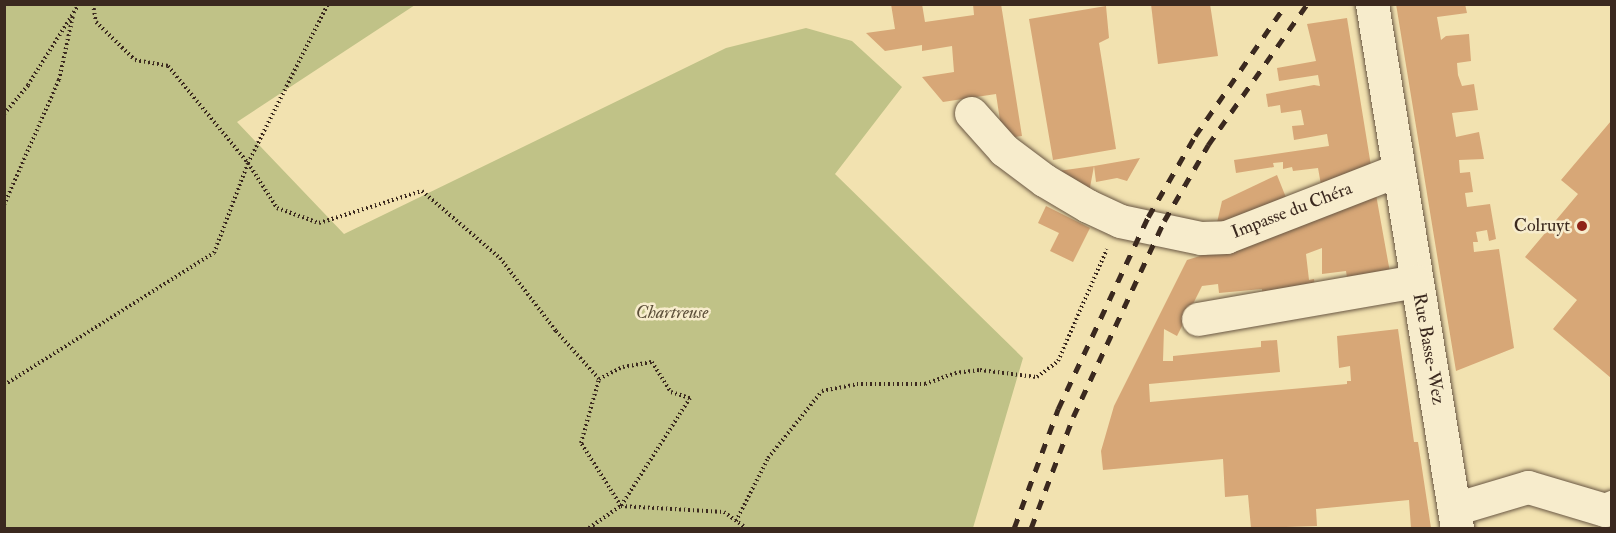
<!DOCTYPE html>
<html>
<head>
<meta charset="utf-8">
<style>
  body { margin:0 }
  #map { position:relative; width:1616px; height:533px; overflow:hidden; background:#f2e2b0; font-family:"IM FELL Double Pica",serif }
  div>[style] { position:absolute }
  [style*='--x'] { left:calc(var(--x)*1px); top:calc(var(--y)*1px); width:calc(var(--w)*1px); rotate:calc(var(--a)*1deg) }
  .green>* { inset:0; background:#c0c287 }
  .building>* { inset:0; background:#d7a777 }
  .path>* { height:4px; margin-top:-2px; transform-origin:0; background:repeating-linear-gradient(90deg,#3b291f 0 1.5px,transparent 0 4.5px) }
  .roads { filter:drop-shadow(0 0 2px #695743) drop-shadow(0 0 2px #695743) }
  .minor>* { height:33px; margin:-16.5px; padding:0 16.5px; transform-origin:16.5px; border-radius:16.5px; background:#f7eccc }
  .rail>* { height:4.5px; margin-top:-2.25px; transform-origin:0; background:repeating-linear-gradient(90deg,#3b291f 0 10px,transparent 0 20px) }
  .dots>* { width:16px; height:16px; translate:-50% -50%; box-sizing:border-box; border:3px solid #f7eccc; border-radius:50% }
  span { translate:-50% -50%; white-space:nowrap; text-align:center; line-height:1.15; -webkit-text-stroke:5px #f7eccc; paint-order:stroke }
  .street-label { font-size:18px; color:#3b291f }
  .poi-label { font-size:18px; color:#3b291f }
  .right { translate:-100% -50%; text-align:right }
  .park-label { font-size:18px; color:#5c4f39; font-style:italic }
  .frame { position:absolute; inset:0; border:6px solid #3b291f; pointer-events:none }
</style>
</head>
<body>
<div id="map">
  <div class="green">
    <div style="clip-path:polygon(4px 5px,415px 5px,237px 122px,344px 234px,726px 48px,806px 28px,852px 41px,902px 87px,835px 174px,1023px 358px,973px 528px,5px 528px)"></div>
  </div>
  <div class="building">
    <div style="clip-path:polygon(891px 4px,922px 4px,925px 22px,974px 15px,973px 4px,1001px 4px,1022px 136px,1008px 138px,1002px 134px,996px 94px,943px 102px,922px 77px,954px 72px,952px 46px,922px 51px,922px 45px,885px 51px,866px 33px,895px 29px)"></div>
    <div style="clip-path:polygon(1151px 4px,1210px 4px,1218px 56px,1158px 64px)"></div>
    <div style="clip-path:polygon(1396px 4px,1465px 4px,1467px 13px,1437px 17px,1441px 40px,1446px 36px,1469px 34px,1471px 61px,1457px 63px,1458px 75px,1462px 86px,1474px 84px,1478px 110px,1452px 113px,1456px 137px,1479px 132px,1484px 159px,1459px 160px,1460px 173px,1470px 172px,1473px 192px,1465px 193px,1467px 207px,1490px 204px,1496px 239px,1489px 241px,1487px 230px,1476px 232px,1478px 242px,1473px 242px,1474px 252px,1499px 249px,1514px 348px,1456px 371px)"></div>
    <div style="clip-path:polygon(1106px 6px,1109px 38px,1099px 43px,1116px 149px,1053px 160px,1029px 19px)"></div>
    <div style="clip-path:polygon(1347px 18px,1371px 166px,1321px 185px,1318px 168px,1293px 171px,1292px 167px,1283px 169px,1283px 162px,1273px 163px,1274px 167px,1236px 173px,1234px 160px,1329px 146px,1327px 134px,1294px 140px,1292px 126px,1304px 125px,1301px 110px,1281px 113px,1280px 105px,1268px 107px,1266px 94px,1314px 85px,1320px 86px,1318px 75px,1279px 81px,1277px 68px,1316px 61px,1307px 24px)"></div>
    <div style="clip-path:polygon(1611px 121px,1611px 378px,1553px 329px,1577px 300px,1525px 257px,1578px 194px,1561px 180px)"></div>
    <div style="clip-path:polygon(1140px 158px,1127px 181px,1117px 178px,1096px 182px,1094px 166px)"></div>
    <div style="clip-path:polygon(1094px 166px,1088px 198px,1058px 171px)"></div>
    <div style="clip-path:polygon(1277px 175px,1287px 200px,1216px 227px,1222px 201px)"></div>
    <div style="clip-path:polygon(1375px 189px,1391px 278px,1348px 284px,1346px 271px,1322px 274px,1322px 248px,1306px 254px,1309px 280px,1314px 279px,1315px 288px,1262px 293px,1262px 289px,1219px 293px,1218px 284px,1202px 286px,1177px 336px,1164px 329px,1163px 361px,1173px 361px,1173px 356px,1261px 347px,1261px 341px,1277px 340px,1280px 372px,1149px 384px,1150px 402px,1347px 384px,1347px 381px,1351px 381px,1350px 366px,1339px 368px,1337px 336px,1398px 329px,1414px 442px,1418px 442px,1431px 528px,1411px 528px,1409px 500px,1316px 509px,1317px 526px,1251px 528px,1248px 495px,1225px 497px,1223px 459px,1103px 470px,1101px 451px,1114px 406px,1187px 260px,1213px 252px)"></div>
    <div style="clip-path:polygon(1046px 206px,1090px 228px,1073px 262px,1050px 251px,1059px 233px,1038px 223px)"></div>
  </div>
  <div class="path">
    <div style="--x:93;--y:4;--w:18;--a:81"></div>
    <div style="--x:96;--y:22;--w:54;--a:44.3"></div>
    <div style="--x:135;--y:60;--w:34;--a:10"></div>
    <div style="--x:168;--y:66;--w:126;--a:50.5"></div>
    <div style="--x:248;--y:163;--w:54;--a:57.2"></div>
    <div style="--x:277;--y:208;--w:45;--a:19.7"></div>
    <div style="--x:319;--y:223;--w:108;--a:-17.3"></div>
    <div style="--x:422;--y:191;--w:103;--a:40.7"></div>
    <div style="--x:500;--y:258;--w:92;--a:52.5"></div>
    <div style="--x:556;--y:331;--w:64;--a:48.1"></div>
    <div style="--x:4;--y:114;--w:38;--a:-50"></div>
    <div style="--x:28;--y:85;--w:96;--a:-57.8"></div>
    <div style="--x:4;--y:205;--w:137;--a:-66.3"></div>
    <div style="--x:59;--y:80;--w:66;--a:-77.8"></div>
    <div style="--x:652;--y:362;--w:36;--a:58"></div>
    <div style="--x:671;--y:392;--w:20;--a:18"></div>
    <div style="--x:690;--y:398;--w:128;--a:122.6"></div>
    <div style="--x:621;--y:506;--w:75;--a:-122.4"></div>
    <div style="--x:581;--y:443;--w:66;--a:-74.3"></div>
    <div style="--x:599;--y:379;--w:27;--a:-27"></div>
    <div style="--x:623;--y:367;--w:29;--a:-10"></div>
    <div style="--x:4;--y:385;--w:248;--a:-32.2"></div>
    <div style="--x:214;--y:253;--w:96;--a:-69.3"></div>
    <div style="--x:248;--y:163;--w:178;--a:-63.3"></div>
    <div style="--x:736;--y:521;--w:71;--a:-63.1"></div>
    <div style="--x:768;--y:458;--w:86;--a:-51.1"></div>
    <div style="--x:822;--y:391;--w:36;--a:-11"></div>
    <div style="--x:857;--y:384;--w:68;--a:0"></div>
    <div style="--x:925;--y:384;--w:32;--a:-20"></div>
    <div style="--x:955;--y:373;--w:25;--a:-7"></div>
    <div style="--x:980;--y:370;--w:57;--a:7"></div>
    <div style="--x:1037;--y:377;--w:26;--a:-37"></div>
    <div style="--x:1058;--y:361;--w:122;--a:-66.4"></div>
    <div style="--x:589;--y:528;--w:39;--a:-35"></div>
    <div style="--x:621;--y:506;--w:103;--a:3.3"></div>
    <div style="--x:724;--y:512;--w:27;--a:36"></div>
  </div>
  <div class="roads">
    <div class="minor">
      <div style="--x:1372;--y:4;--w:531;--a:80.79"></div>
      <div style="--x:971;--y:113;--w:50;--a:48.3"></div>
      <div style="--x:1004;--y:150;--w:50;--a:36.9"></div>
      <div style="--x:1044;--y:180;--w:51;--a:30.6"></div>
      <div style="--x:1088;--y:206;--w:35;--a:25"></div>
      <div style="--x:1120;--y:221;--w:83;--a:11.9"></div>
      <div style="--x:1201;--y:238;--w:25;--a:-2"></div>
      <div style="--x:1226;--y:237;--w:185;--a:-21.3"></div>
      <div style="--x:1198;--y:319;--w:221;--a:-9.9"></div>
      <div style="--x:1454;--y:509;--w:77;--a:-16.6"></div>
      <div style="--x:1528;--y:487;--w:80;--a:16.6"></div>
      <div style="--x:1605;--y:510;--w:8;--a:-23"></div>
    </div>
  </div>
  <div class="rail">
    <div style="--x:1014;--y:528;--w:127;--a:-69.7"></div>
    <div style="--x:1058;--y:409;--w:212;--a:-64.9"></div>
    <div style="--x:1148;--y:217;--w:94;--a:-59.9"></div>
    <div style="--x:1195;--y:136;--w:160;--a:-55.4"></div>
    <div style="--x:1031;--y:528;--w:119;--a:-69.3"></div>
    <div style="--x:1073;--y:417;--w:216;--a:-65.1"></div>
    <div style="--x:1164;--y:221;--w:88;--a:-59.9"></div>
    <div style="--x:1208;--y:145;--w:172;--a:-54.9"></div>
  </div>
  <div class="dots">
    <div style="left:1582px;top:226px;background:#8f2418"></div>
  </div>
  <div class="street-label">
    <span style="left:1292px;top:211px;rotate:-21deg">Impasse du Chéra</span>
    <span style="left:1428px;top:349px;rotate:80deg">Rue Basse-Wez</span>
  </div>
  <div class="poi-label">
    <span class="right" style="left:1570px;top:226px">Colruyt</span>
  </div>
  <div class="park-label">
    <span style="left:672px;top:313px">Chartreuse</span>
  </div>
  <div class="frame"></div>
</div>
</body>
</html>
